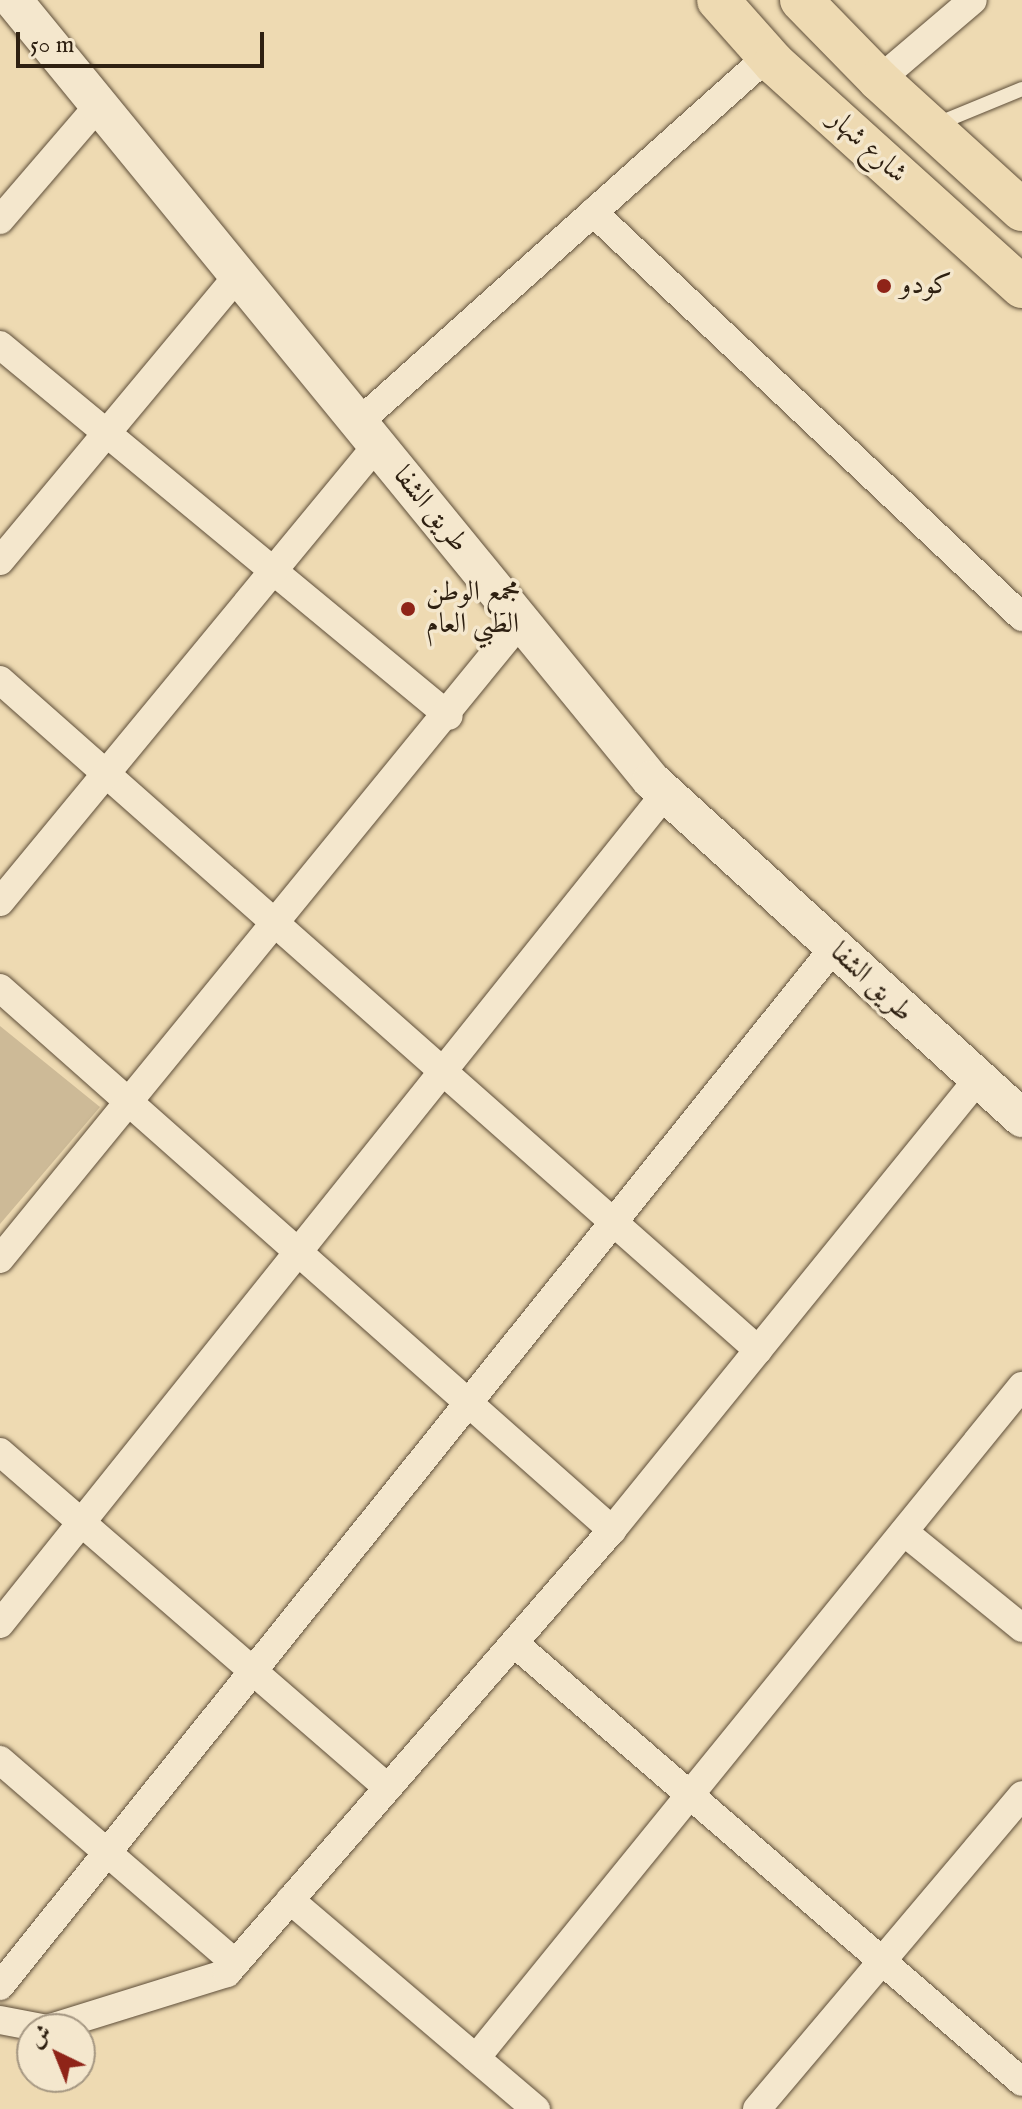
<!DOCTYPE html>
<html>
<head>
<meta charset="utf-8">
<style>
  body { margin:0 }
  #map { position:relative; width:1022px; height:2109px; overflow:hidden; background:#eedab2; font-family:"IM FELL English",Amiri,serif }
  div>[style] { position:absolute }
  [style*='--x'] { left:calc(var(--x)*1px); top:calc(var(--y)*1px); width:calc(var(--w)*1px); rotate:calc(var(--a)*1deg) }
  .green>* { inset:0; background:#cdba97 }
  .roads { filter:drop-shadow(0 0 2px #5e4e39) drop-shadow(0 0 2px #5e4e39) }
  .lane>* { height:14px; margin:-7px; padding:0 7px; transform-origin:7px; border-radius:7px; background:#f4e7cd }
  .street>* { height:28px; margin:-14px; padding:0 14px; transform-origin:14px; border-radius:14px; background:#f4e7cd }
  .secondary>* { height:38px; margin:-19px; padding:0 19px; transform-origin:19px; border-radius:19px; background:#f4e7cd }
  .primary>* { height:42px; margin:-21px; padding:0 21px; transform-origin:21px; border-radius:21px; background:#eedab2 }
  .dots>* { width:22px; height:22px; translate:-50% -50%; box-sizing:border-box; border:4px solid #f4e7cd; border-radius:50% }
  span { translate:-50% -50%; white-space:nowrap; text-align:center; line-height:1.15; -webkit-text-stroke:7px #f4e7cd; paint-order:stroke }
  .street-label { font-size:28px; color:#2e2011 }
  .poi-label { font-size:28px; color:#2e2011 }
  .left { translate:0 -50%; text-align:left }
  .north { position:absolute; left:16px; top:2013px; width:80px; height:80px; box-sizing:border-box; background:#f4e7cd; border:2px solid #a59782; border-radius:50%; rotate:317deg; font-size:22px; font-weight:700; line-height:32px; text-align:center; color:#2e2011 }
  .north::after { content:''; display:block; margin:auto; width:28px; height:36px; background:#8f2418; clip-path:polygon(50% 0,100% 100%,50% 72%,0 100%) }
  .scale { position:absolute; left:16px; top:32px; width:248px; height:36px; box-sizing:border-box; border:4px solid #2e2011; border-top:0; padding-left:10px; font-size:24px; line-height:28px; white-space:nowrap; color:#2e2011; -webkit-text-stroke:6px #f4e7cd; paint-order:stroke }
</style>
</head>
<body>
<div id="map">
  <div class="green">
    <div style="clip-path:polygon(0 1026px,100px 1107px,0 1224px)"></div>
  </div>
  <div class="roads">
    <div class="lane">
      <div style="--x:937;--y:124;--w:92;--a:-22.4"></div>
    </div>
    <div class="street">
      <div style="--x:879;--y:80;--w:123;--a:-40.4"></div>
      <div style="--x:593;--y:212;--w:590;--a:43.35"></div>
      <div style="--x:0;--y:220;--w:152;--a:-49.3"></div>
      <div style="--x:0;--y:345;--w:582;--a:39.57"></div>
      <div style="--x:358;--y:423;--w:550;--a:-41.83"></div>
      <div style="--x:0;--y:561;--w:372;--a:-50.2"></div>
      <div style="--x:0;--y:680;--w:1012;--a:41.47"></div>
      <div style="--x:0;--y:902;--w:592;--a:-50.48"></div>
      <div style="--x:0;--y:988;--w:818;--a:41.53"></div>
      <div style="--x:0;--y:1259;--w:824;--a:-50.76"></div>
      <div style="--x:0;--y:1452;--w:513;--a:40.89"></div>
      <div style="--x:904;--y:1532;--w:152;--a:39.1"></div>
      <div style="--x:0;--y:1624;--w:1064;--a:-51.3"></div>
      <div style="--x:514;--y:1643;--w:671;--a:40.83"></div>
      <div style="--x:0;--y:1760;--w:311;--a:40.8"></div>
      <div style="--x:290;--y:1900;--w:323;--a:40.4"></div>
      <div style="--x:0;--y:1986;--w:1330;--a:-51.23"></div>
      <div style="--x:0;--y:2020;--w:48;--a:10.8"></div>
      <div style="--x:47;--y:2029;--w:189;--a:-17.3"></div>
      <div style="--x:227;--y:1973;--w:587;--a:-49.01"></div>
      <div style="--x:612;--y:1530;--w:581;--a:-50.94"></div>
      <div style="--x:476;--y:2058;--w:866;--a:-50.91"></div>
      <div style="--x:757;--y:2109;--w:411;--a:-49.8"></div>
    </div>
    <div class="secondary">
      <div style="--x:13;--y:0;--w:1008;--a:50.72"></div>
      <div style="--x:651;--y:780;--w:502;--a:42.34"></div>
    </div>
    <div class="primary">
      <div style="--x:718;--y:0;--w:84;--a:48.4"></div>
      <div style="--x:774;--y:63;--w:334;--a:42.1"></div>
      <div style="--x:801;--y:0;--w:112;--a:45.7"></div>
      <div style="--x:879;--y:80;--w:193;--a:42.3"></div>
    </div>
  </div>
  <div class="dots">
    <div style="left:884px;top:286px;background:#8f2418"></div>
    <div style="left:408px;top:609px;background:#8f2418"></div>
  </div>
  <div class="street-label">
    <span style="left:867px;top:147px;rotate:42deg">شارع شهار</span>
    <span style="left:430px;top:510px;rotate:51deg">طريق الشفا</span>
    <span style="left:871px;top:983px;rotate:43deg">طريق الشفا</span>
  </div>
  <div class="poi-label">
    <span class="left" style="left:900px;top:286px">كودو</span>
    <span class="left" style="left:426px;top:609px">مجمع الوطن<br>الطبي العام</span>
  </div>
  <div class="north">ش</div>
  <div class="scale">50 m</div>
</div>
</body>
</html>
